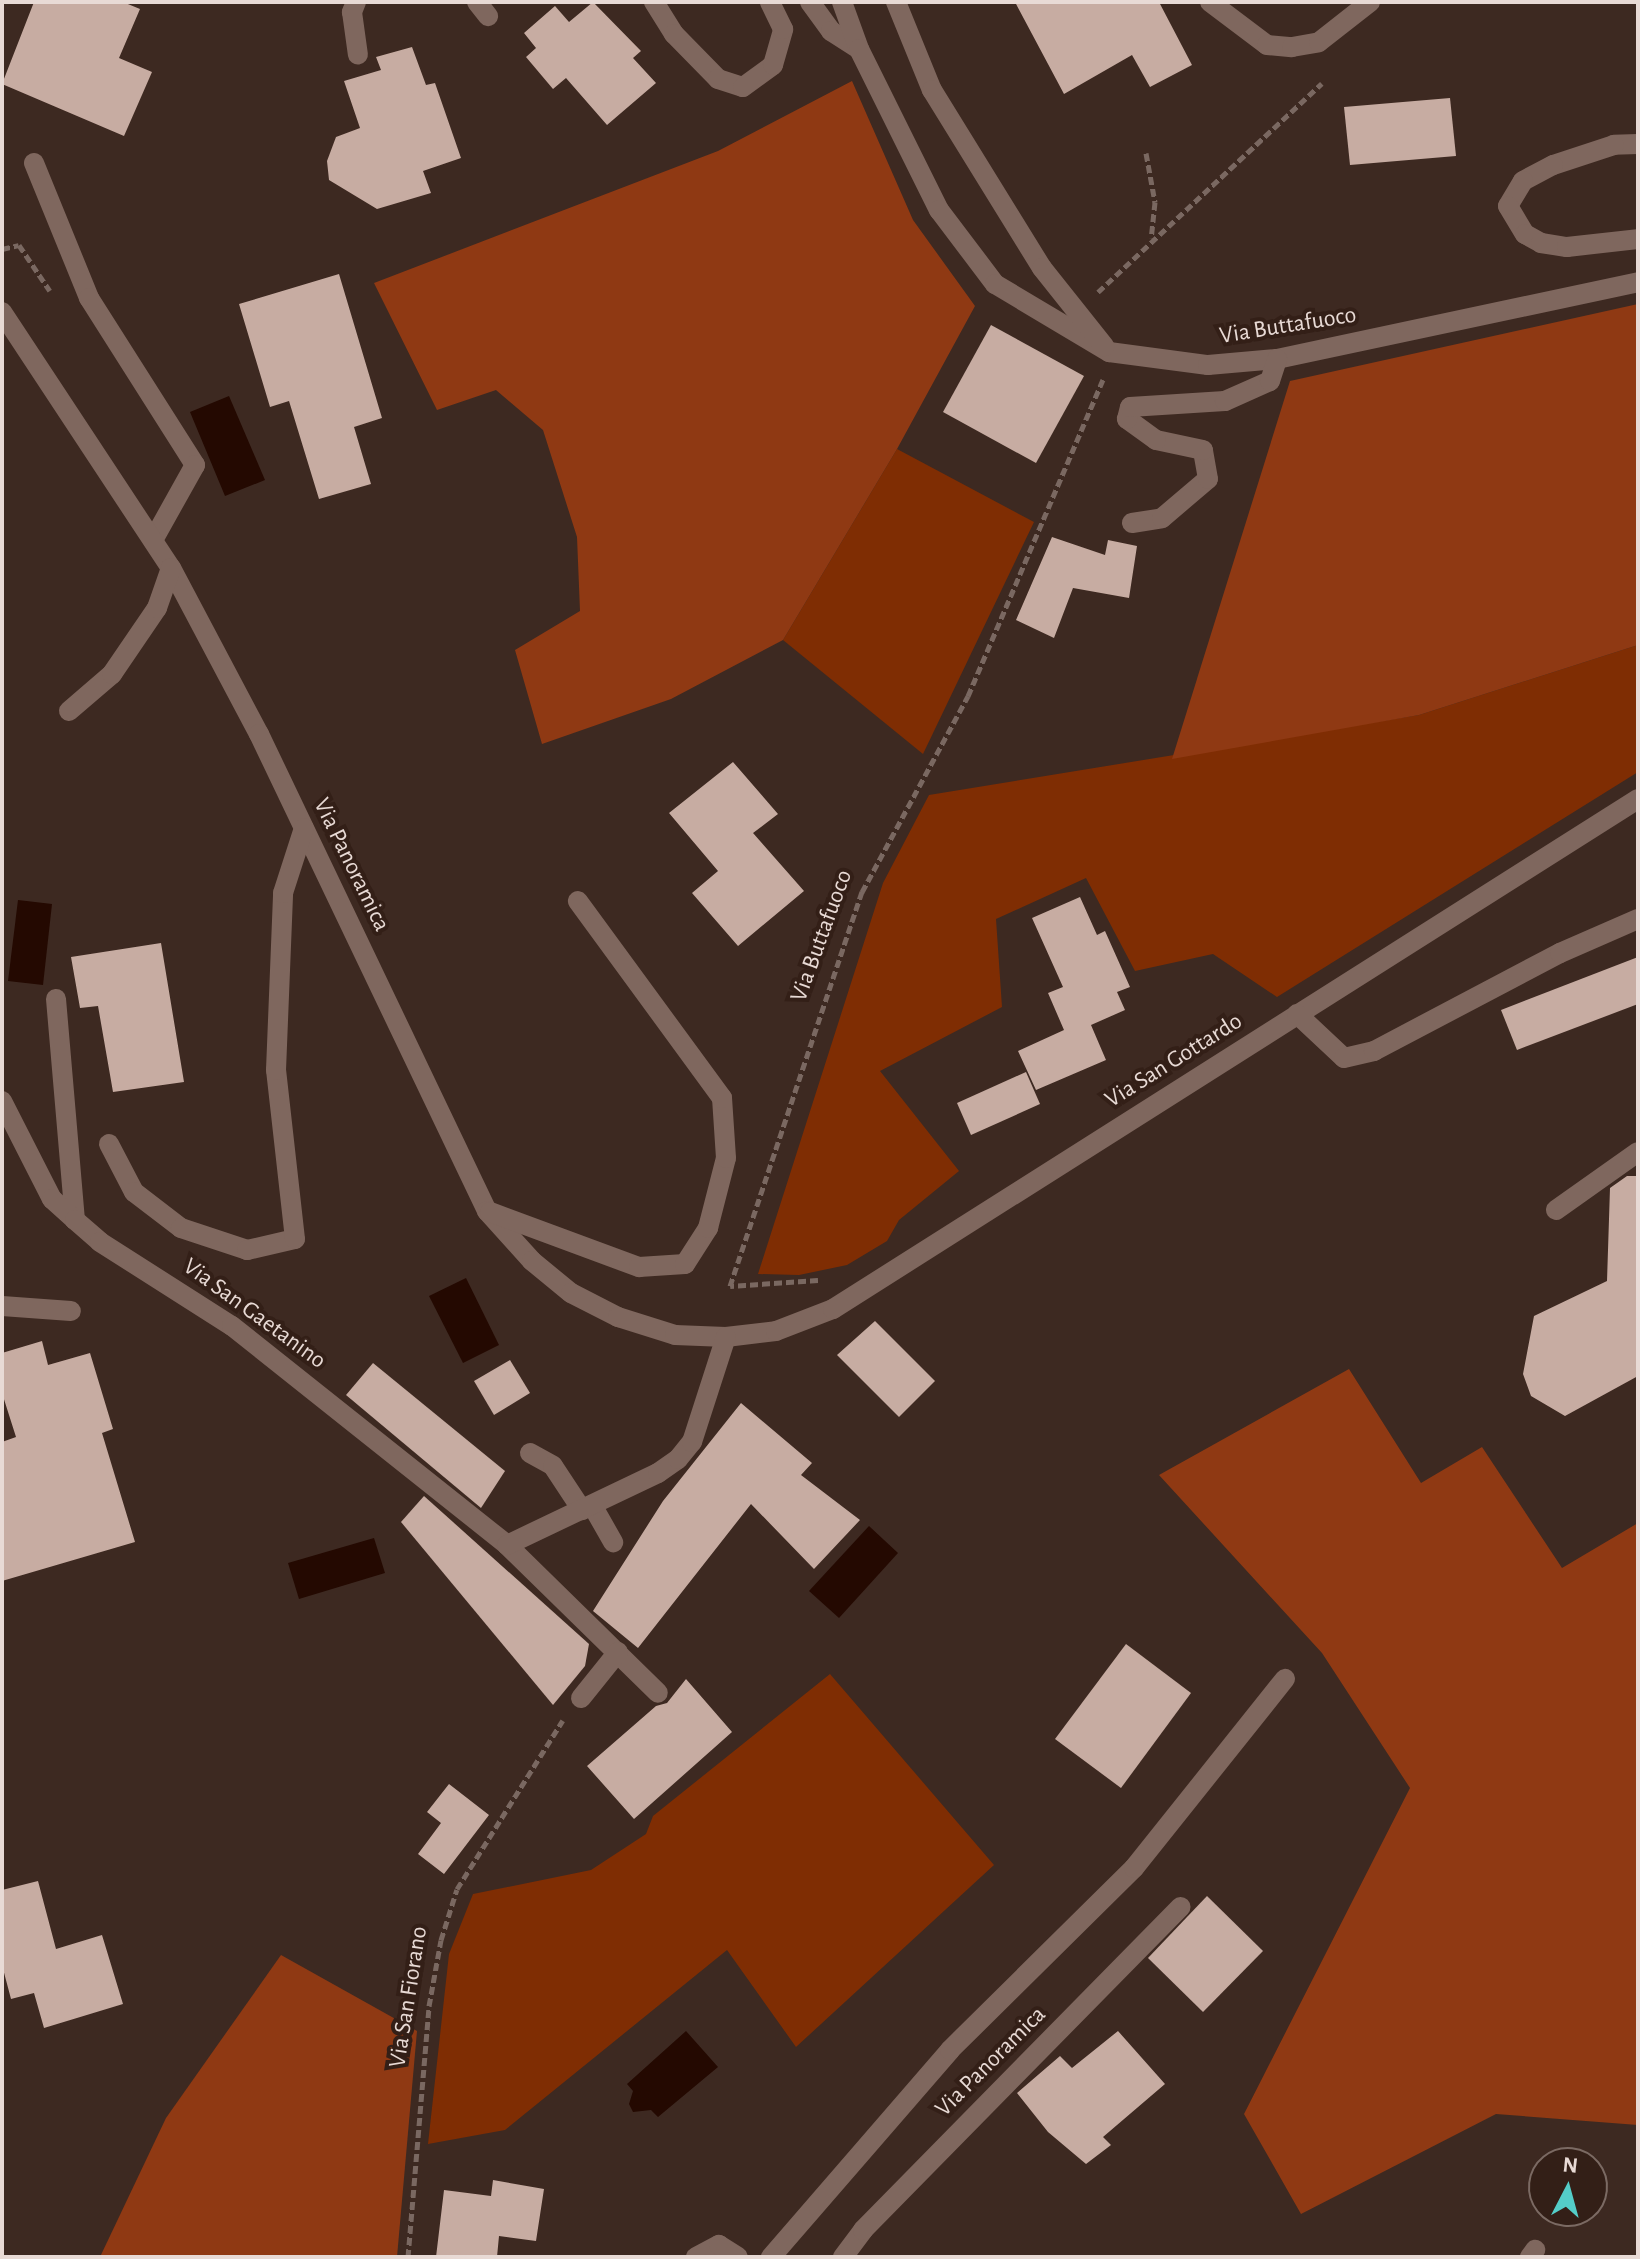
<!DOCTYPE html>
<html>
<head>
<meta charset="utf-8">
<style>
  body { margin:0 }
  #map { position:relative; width:1640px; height:2259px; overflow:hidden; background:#3d2921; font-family:"Alegreya Sans",sans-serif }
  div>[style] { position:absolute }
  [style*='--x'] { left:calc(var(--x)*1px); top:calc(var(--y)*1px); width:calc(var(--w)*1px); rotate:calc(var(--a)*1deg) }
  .green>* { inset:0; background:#7f2d03 }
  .forest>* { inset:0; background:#8f3913 }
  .water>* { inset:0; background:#240901 }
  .building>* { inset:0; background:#c7aca2 }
  .path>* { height:5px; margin-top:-2.5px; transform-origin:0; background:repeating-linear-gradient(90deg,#7a6861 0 8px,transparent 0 12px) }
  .minor>* { height:20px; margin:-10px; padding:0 10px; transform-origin:10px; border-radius:10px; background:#7f675e }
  span { translate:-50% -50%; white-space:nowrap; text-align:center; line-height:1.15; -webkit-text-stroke:8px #331f17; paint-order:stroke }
  .street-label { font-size:24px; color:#e8dad5 }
  .frame { position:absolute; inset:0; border:4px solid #e8dad5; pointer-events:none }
  .north { position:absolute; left:1528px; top:2147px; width:80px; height:80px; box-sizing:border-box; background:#331f17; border:2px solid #7b6a63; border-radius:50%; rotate:6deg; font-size:22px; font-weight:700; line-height:32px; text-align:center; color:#e8dad5 }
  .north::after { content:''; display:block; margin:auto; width:28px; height:36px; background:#54cdc8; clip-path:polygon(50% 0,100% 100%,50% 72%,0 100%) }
</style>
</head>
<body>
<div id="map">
  <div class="green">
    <div style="clip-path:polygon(897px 449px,1034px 522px,923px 754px,783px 640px)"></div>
    <div style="clip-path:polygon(1638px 645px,1638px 772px,1277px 997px,1213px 954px,1135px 971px,1086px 878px,996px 919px,1002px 1007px,880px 1071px,959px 1171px,899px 1220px,887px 1241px,847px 1265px,799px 1275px,758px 1274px,883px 883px,929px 795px,1419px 715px)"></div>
    <div style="clip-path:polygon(830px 1674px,994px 1865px,796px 2047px,727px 1950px,505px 2130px,428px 2144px,449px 1954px,473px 1894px,591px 1870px,646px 1834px,653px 1816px)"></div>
  </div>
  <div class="forest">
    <div style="clip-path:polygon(852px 81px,913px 220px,975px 306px,897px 449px,783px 640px,671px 699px,542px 744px,515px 650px,580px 611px,577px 537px,543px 430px,496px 390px,437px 410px,374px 283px,718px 151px)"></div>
    <div style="clip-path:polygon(1638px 304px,1638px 645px,1419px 715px,1172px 759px,1290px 381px)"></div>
    <div style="clip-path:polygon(1349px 1369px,1421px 1483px,1482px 1447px,1562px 1568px,1638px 1523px,1638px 2125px,1496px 2114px,1301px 2214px,1244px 2114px,1410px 1788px,1322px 1653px,1159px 1475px)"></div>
    <div style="clip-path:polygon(281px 1955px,417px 2031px,397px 2257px,100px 2257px,166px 2118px)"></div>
  </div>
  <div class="water">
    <div style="clip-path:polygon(229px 396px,265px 480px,225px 496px,190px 412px)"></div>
    <div style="clip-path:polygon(18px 900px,52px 904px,43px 985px,8px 981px)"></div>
    <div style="clip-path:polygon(466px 1278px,499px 1345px,463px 1363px,429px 1296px)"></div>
    <div style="clip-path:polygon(869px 1526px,898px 1553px,839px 1618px,809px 1591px)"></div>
    <div style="clip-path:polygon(374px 1538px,385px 1573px,299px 1599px,288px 1563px)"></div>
    <div style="clip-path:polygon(686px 2031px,718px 2067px,658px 2117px,651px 2110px,633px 2112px,629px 2104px,633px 2091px,627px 2084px)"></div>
  </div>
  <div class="building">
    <div style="clip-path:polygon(34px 2px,123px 2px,140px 9px,119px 58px,152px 72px,124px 136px,2px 84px)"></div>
    <div style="clip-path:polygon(593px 2px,641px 51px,633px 58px,656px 83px,607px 125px,566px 78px,553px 89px,526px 57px,536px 48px,524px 33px,555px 6px,569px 22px)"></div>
    <div style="clip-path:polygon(1015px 2px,1159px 2px,1192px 65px,1150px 87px,1132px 55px,1064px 94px)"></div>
    <div style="clip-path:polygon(412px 47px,426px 85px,435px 83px,461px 158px,423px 171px,431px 193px,377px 209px,329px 180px,327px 161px,336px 137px,360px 128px,344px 81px,381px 70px,376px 57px)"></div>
    <div style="clip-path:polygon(1450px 98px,1456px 156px,1350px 165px,1344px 107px)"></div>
    <div style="clip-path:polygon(339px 274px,382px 418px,354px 427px,371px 484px,319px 499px,289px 401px,270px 407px,239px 304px)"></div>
    <div style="clip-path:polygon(991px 325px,1084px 376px,1036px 463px,943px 412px)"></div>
    <div style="clip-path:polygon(1052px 537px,1105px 555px,1108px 540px,1137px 546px,1129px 598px,1073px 588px,1054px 638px,1016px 620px)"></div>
    <div style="clip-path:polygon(733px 762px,778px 814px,753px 833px,804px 891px,738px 946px,692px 893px,718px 871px,669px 813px)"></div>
    <div style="clip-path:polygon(1080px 897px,1097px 935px,1105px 931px,1130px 987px,1117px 992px,1125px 1010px,1091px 1025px,1106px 1060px,1036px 1090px,1018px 1051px,1064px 1030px,1048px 993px,1063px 987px,1032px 918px)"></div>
    <div style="clip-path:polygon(161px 943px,184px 1082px,113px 1092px,98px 1006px,80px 1008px,71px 957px)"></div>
    <div style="clip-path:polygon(1638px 957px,1638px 1004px,1517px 1050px,1501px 1010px)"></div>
    <div style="clip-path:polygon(1026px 1072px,1040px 1104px,971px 1135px,957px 1103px)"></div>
    <div style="clip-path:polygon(1627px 1176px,1638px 1176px,1638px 1376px,1565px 1416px,1531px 1396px,1523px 1374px,1534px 1316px,1607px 1281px,1610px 1188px)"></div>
    <div style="clip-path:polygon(875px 1321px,935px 1381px,899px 1417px,837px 1355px)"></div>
    <div style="clip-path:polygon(42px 1341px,48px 1365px,90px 1353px,113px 1429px,102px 1433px,135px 1542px,2px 1581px,2px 1442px,16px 1437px,2px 1393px,2px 1353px)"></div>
    <div style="clip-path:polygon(510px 1360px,530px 1393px,494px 1415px,474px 1381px)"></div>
    <div style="clip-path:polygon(373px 1363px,505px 1471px,481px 1508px,346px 1395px)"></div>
    <div style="clip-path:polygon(741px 1403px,812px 1463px,801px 1475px,860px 1520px,814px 1569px,751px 1504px,638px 1648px,593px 1611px,663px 1501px)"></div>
    <div style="clip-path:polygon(424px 1496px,589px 1644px,585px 1666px,553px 1705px,401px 1522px)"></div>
    <div style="clip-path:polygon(1126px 1644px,1191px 1693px,1121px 1788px,1055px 1739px)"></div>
    <div style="clip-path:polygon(686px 1679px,732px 1732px,634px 1819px,587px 1766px,656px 1706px,667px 1703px)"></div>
    <div style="clip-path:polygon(449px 1784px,489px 1815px,444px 1874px,418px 1854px,441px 1823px,427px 1812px)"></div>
    <div style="clip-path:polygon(38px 1881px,56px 1949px,102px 1935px,123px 2004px,44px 2028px,34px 1993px,11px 1999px,2px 1965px,2px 1890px)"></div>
    <div style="clip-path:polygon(1207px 1896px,1263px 1951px,1203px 2012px,1148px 1958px)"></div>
    <div style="clip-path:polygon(1118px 2031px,1165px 2084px,1103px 2137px,1111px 2145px,1086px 2164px,1048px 2132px,1017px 2093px,1060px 2056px,1072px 2068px)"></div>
    <div style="clip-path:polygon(493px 2180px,544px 2189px,536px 2241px,499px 2236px,497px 2257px,436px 2257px,444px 2190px,491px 2196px)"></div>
  </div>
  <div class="path">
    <div style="--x:1146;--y:153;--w:50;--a:79.6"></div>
    <div style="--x:1155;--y:202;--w:36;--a:96"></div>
    <div style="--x:2;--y:249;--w:17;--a:-13"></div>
    <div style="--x:19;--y:245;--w:55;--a:56"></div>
    <div style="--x:1098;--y:292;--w:306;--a:-43"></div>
    <div style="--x:818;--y:1280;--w:88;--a:176.1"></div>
    <div style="--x:730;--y:1286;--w:416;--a:-71.5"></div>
    <div style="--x:862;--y:892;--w:223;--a:-61.6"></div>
    <div style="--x:968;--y:696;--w:344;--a:-66.9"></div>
    <div style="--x:408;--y:2257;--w:252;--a:-85.2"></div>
    <div style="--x:429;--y:2006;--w:67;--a:-79.7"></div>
    <div style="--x:441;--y:1940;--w:53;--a:-72.6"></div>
    <div style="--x:457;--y:1889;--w:199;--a:-57.9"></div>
  </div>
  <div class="minor">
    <div style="--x:356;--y:2;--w:11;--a:112"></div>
    <div style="--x:352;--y:12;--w:43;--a:82.1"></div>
    <div style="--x:477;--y:2;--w:18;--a:52"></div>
    <div style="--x:654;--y:2;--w:38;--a:58"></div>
    <div style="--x:674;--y:34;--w:63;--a:45.6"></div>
    <div style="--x:718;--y:79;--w:26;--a:18"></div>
    <div style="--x:743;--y:87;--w:37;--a:-36"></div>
    <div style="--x:773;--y:65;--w:37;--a:-74"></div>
    <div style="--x:783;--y:29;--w:30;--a:-116"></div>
    <div style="--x:810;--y:2;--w:36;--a:54"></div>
    <div style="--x:831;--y:31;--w:33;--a:33"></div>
    <div style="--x:842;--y:2;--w:50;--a:70.1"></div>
    <div style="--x:859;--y:49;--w:180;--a:63.6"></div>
    <div style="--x:939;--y:210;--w:93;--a:52.9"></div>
    <div style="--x:995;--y:284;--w:133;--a:30.8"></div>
    <div style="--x:1109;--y:352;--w:100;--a:7.5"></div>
    <div style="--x:1208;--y:365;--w:69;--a:-5"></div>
    <div style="--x:1277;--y:359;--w:369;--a:-12"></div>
    <div style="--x:896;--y:2;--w:95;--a:67.8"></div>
    <div style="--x:932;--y:90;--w:209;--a:58.3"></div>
    <div style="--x:1042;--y:268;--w:100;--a:51.5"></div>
    <div style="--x:1210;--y:2;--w:71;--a:37"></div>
    <div style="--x:1267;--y:45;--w:25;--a:5"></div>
    <div style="--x:1292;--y:47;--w:27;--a:-10"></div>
    <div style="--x:1319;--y:42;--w:65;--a:-38.1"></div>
    <div style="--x:1638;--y:144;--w:24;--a:178"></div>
    <div style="--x:1614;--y:145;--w:64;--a:161.8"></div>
    <div style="--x:1553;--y:165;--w:34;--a:152"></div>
    <div style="--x:1523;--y:181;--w:29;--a:121"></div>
    <div style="--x:1508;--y:206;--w:33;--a:59"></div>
    <div style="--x:1525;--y:234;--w:18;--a:29"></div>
    <div style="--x:1541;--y:243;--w:26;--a:9"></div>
    <div style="--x:1567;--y:247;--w:71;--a:-6.4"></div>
    <div style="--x:34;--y:163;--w:146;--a:67.8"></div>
    <div style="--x:89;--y:298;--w:198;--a:57.6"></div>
    <div style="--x:195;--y:465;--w:86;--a:119.2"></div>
    <div style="--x:2;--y:312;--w:307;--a:56.6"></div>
    <div style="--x:171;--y:568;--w:188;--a:62.1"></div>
    <div style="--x:259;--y:734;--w:529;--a:64.45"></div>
    <div style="--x:487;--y:1211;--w:67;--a:48"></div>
    <div style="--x:532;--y:1261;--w:50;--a:39.4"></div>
    <div style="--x:571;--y:1293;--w:53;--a:27.1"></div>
    <div style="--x:618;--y:1317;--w:60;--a:17.5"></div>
    <div style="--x:675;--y:1335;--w:51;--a:2.2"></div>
    <div style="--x:726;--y:1337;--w:50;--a:-6.8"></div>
    <div style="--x:776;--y:1331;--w:61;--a:-21.1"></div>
    <div style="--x:833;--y:1309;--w:953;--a:-32.36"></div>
    <div style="--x:1132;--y:523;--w:30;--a:-9"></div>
    <div style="--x:1162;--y:518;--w:60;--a:-40.3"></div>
    <div style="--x:1208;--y:479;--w:29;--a:-100"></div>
    <div style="--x:1203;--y:450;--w:48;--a:-168"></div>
    <div style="--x:1156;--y:440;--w:36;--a:-144"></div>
    <div style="--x:1127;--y:419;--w:12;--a:-76"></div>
    <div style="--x:1130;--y:407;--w:95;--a:-3.6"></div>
    <div style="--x:1225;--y:401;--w:49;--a:-24"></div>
    <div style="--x:1270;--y:381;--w:23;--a:-72"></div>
    <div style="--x:69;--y:711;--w:57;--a:-40.7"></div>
    <div style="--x:112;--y:674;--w:80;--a:-55.7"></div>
    <div style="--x:157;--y:608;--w:42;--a:-70.7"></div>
    <div style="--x:56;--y:999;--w:222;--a:85.1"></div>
    <div style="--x:1297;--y:1014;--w:64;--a:43.1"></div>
    <div style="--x:1344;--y:1058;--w:31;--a:-13"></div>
    <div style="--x:1374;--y:1051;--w:210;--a:-27.8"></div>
    <div style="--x:1560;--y:953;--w:85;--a:-23.6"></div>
    <div style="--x:2;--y:1101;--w:110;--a:63"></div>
    <div style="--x:52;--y:1199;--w:31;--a:42"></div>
    <div style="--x:75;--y:1220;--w:33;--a:41"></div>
    <div style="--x:100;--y:1242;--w:156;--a:32.5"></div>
    <div style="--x:232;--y:1326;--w:352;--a:38.5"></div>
    <div style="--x:507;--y:1545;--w:211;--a:44.4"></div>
    <div style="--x:109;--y:1144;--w:54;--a:62.5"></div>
    <div style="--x:134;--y:1192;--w:59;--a:37.5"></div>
    <div style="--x:181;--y:1228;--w:70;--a:18.4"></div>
    <div style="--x:247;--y:1250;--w:49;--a:-12.9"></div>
    <div style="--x:295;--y:1239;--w:170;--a:-96.4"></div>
    <div style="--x:276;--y:1070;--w:177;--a:-87.7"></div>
    <div style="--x:283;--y:893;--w:68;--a:-72.1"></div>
    <div style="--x:1556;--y:1210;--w:100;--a:-35.3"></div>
    <div style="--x:490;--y:1212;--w:159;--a:20.3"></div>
    <div style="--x:639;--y:1267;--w:46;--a:-3.7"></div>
    <div style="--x:685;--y:1264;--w:43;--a:-57.4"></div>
    <div style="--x:708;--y:1228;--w:72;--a:-75.6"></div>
    <div style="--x:726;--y:1158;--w:60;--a:-93.8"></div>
    <div style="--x:722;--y:1098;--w:244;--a:-126.2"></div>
    <div style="--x:2;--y:1306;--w:69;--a:4.1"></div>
    <div style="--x:530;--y:1453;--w:26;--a:29"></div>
    <div style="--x:553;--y:1466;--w:53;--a:56.6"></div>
    <div style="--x:592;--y:1505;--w:43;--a:60.4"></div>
    <div style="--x:507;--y:1545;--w:167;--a:-25.5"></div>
    <div style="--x:658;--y:1473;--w:24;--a:-35"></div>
    <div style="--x:678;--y:1459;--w:22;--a:-51"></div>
    <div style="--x:692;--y:1442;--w:110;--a:-72.1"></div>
    <div style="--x:581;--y:1698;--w:59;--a:-51.2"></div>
    <div style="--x:696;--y:2257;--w:26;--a:-28"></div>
    <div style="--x:719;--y:2245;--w:22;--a:32"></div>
    <div style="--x:771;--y:2257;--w:274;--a:-49.1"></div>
    <div style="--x:950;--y:2050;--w:259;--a:-44.7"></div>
    <div style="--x:1134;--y:1868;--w:242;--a:-51.4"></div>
    <div style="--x:843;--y:2257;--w:34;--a:-53"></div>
    <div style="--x:863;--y:2230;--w:453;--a:-45.5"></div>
    <div style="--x:1530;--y:2257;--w:9;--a:-54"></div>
  </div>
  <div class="street-label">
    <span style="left:1288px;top:326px;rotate:-9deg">Via Buttafuoco</span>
    <span style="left:351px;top:865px;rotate:64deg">Via Panoramica</span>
    <span style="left:822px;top:936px;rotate:-70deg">Via Buttafuoco</span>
    <span style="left:1174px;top:1061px;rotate:-32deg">Via San Gottardo</span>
    <span style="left:254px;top:1314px;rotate:36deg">Via San Gaetanino</span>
    <span style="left:409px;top:1997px;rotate:-81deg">Via San Fiorano</span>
    <span style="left:991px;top:2062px;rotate:-45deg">Via Panoramica</span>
  </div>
  <div class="frame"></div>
  <div class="north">N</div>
</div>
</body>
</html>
